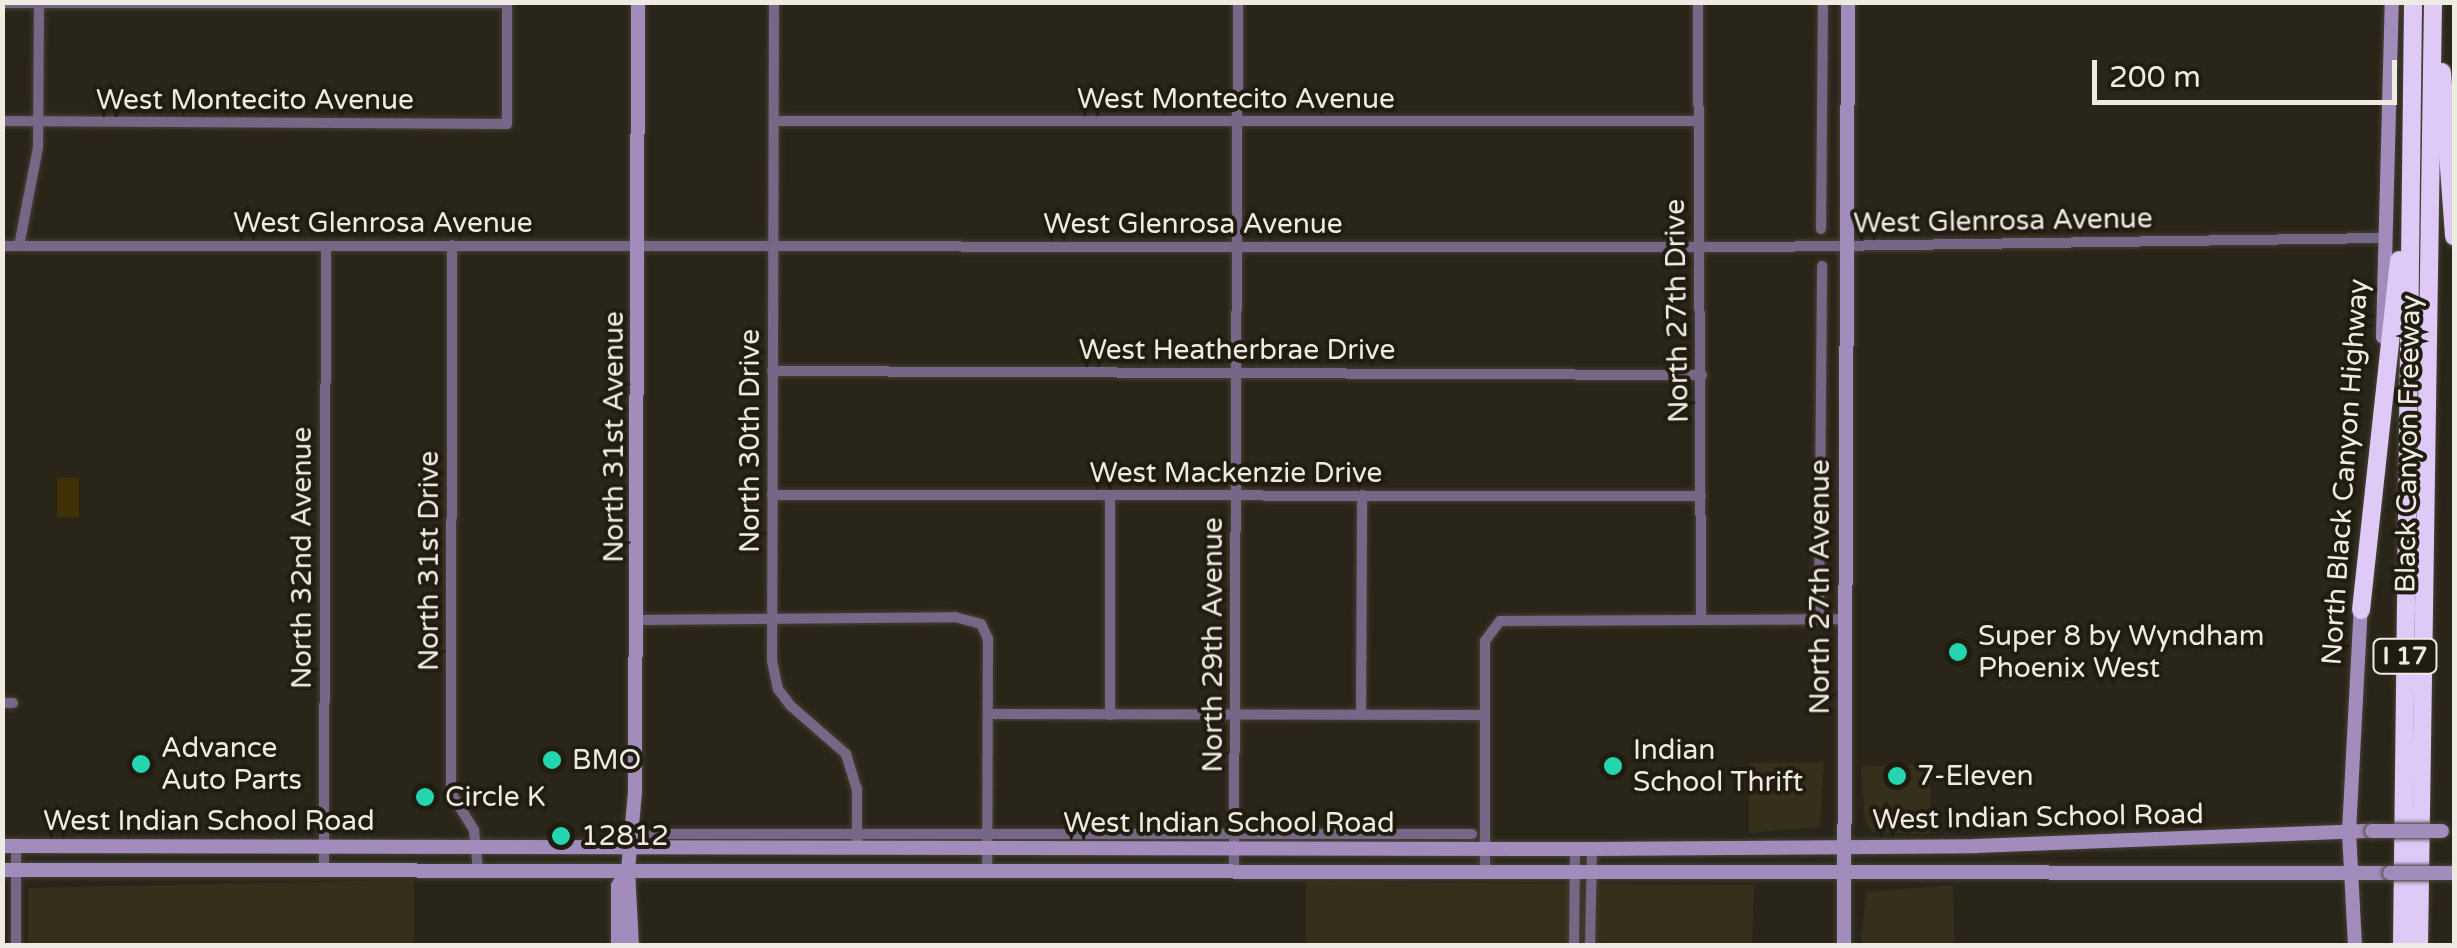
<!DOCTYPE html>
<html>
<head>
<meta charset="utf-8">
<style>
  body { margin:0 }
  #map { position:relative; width:2457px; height:948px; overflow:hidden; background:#2a2519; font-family:"Varela Round",sans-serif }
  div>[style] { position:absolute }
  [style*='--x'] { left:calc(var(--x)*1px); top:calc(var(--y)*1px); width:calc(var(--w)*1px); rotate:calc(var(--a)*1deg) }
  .built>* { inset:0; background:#362f1c }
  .green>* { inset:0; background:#403105 }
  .roads { filter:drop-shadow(0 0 2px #454135) drop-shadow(0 0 2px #454135) }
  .street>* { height:10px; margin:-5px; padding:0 5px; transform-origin:5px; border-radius:5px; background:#756785 }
  .secondary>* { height:14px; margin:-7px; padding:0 7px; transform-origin:7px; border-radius:7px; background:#a28cbc }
  .highway>* { height:18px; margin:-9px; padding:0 9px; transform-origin:9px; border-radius:9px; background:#dec9f7 }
  .bridges { filter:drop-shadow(0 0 2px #454135) drop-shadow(0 0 2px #454135) }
  .secondary-bridge>* { height:14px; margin:-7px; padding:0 7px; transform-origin:7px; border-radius:7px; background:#a28cbc }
  .dots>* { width:28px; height:28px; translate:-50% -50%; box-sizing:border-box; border:5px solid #211c10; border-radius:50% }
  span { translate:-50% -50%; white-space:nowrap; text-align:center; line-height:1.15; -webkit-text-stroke:8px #211c10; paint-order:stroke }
  .shield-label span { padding:2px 8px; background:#211c10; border:2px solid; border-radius:8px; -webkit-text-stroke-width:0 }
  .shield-label { font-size:25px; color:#eeebe3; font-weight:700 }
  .street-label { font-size:28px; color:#eeebe3 }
  .poi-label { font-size:28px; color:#eeebe3 }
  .left { translate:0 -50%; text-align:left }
  .frame { position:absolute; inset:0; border:5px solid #eeebe3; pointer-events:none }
  .scale { position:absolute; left:2092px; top:60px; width:305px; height:45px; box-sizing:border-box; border:5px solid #eeebe3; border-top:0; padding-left:12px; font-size:30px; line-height:35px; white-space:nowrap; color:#eeebe3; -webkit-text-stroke:8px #211c10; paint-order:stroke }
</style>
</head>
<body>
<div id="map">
  <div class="built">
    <div style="clip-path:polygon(1749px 763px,1824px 763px,1820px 827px,1749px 833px)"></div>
    <div style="clip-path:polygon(1931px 765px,1930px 834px,1872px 832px,1865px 821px,1861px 766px)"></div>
    <div style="clip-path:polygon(414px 880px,414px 945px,28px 945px,28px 888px)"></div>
    <div style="clip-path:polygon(1306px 882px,1754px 885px,1752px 945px,1306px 946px)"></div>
    <div style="clip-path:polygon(1953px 885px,1954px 945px,1861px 945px,1866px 892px)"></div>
  </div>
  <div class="green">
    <div style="clip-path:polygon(57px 478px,79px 478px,79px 518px,57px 517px)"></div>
  </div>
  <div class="roads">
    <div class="street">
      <div style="--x:774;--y:2;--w:659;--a:90.17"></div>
      <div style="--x:772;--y:661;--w:29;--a:78"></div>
      <div style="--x:778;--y:689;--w:21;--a:53"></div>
      <div style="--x:791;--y:706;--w:73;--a:41.1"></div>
      <div style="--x:846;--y:754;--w:37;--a:73"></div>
      <div style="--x:857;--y:789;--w:58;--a:90"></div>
      <div style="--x:1698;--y:2;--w:618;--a:89.72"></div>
      <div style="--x:2;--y:3;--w:505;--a:0"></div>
      <div style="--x:2;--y:121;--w:505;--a:0.34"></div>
      <div style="--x:507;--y:124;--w:122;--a:-90"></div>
      <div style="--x:774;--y:121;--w:924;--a:0"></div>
      <div style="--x:1821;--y:229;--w:227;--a:-89.5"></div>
      <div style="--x:452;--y:245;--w:548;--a:90.1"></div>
      <div style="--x:451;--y:793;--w:44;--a:58.1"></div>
      <div style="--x:474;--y:830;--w:40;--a:84.3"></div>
      <div style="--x:2;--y:246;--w:1759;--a:0.03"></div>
      <div style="--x:1761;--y:247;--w:623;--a:-0.83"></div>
      <div style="--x:19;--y:246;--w:101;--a:-79.1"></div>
      <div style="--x:38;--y:147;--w:145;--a:-89.6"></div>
      <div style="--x:772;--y:371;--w:930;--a:0.25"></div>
      <div style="--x:772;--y:495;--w:929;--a:0.06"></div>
      <div style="--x:1110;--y:495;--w:220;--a:90"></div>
      <div style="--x:1819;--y:619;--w:353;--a:-89.5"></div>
      <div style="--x:638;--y:620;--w:317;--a:-0.5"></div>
      <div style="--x:955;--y:617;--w:27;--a:15"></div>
      <div style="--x:981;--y:624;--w:17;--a:65"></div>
      <div style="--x:988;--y:639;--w:231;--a:90.2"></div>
      <div style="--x:2;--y:703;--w:11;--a:0"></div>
      <div style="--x:988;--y:714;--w:497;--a:0.1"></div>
      <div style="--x:1361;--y:715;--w:220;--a:-89.7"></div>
      <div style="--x:653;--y:834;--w:819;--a:0"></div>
      <div style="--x:1234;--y:868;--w:866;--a:-89.74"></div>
      <div style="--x:324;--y:870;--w:624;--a:-89.82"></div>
      <div style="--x:1485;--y:870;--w:229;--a:-90"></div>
      <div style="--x:1485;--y:641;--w:25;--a:-53"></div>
      <div style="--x:1500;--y:621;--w:345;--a:-0.3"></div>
      <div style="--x:16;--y:946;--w:100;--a:-90"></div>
      <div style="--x:1574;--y:946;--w:97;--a:-89.4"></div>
      <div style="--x:1590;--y:946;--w:97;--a:-88.8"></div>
    </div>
    <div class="secondary">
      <div style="--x:2383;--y:337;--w:335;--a:-88.5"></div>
      <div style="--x:2;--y:846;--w:1590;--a:0.11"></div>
      <div style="--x:1592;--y:849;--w:384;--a:-0.4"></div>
      <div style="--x:1976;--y:846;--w:396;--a:-2.2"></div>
      <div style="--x:2;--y:870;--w:2388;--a:0.07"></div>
      <div style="--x:628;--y:870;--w:76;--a:87"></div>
      <div style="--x:618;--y:946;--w:60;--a:-90"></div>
      <div style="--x:618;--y:886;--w:19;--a:-58"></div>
      <div style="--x:628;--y:870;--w:78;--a:-84.9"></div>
      <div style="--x:635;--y:792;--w:790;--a:-89.78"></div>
      <div style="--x:1844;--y:946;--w:944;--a:-89.76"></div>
      <div style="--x:2355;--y:946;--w:114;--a:-93"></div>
      <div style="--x:2349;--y:832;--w:230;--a:-87"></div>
    </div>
    <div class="highway">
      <div style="--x:2442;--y:72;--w:165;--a:85.8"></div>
      <div style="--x:2361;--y:610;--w:352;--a:-83.8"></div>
      <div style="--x:2402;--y:946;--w:944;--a:-89.33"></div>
      <div style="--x:2419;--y:946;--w:944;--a:-89.15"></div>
    </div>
  </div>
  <div class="bridges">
    <div class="secondary-bridge">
      <div style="--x:2372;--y:831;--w:70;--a:0"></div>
      <div style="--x:2390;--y:873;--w:64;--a:0"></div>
    </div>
  </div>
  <div class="dots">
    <div style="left:1958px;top:652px;background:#24d5af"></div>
    <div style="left:552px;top:760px;background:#24d5af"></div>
    <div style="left:141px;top:764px;background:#24d5af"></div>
    <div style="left:1613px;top:766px;background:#24d5af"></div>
    <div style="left:1897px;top:776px;background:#24d5af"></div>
    <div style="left:425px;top:797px;background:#24d5af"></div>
    <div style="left:561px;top:836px;background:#24d5af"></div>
  </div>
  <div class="shield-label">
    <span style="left:2405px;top:656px">I 17</span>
  </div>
  <div class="street-label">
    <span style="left:1236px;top:99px">West Montecito Avenue</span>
    <span style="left:255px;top:100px">West Montecito Avenue</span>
    <span style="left:2003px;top:221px;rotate:-1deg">West Glenrosa Avenue</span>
    <span style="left:383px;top:223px">West Glenrosa Avenue</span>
    <span style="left:1193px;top:224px">West Glenrosa Avenue</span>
    <span style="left:1677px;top:311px;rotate:-91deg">North 27th Drive</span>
    <span style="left:1237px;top:350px">West Heatherbrae Drive</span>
    <span style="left:614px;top:437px;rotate:-90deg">North 31st Avenue</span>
    <span style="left:750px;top:441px;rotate:-90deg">North 30th Drive</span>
    <span style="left:2408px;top:444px;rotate:-89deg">Black Canyon Freeway</span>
    <span style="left:2345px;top:472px;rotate:-86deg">North Black Canyon Highway</span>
    <span style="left:1236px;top:473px">West Mackenzie Drive</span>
    <span style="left:302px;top:558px;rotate:-90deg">North 32nd Avenue</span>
    <span style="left:429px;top:561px;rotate:-90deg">North 31st Drive</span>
    <span style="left:1820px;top:587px;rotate:-90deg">North 27th Avenue</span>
    <span style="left:1213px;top:645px;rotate:-90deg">North 29th Avenue</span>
    <span style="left:2038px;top:817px;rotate:-1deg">West Indian School Road</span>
    <span style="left:209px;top:821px">West Indian School Road</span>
    <span style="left:1229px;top:823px">West Indian School Road</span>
  </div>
  <div class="poi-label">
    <span class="left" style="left:1978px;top:652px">Super 8 by Wyndham<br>Phoenix West</span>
    <span class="left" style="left:161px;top:764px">Advance<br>Auto Parts</span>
    <span class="left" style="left:1633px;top:766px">Indian<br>School Thrift</span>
    <span class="left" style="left:572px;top:760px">BMO</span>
    <span class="left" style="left:1917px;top:776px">7-Eleven</span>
    <span class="left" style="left:445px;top:797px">Circle K</span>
    <span class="left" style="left:581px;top:836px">12812</span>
  </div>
  <div class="frame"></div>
  <div class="scale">200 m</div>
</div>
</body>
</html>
